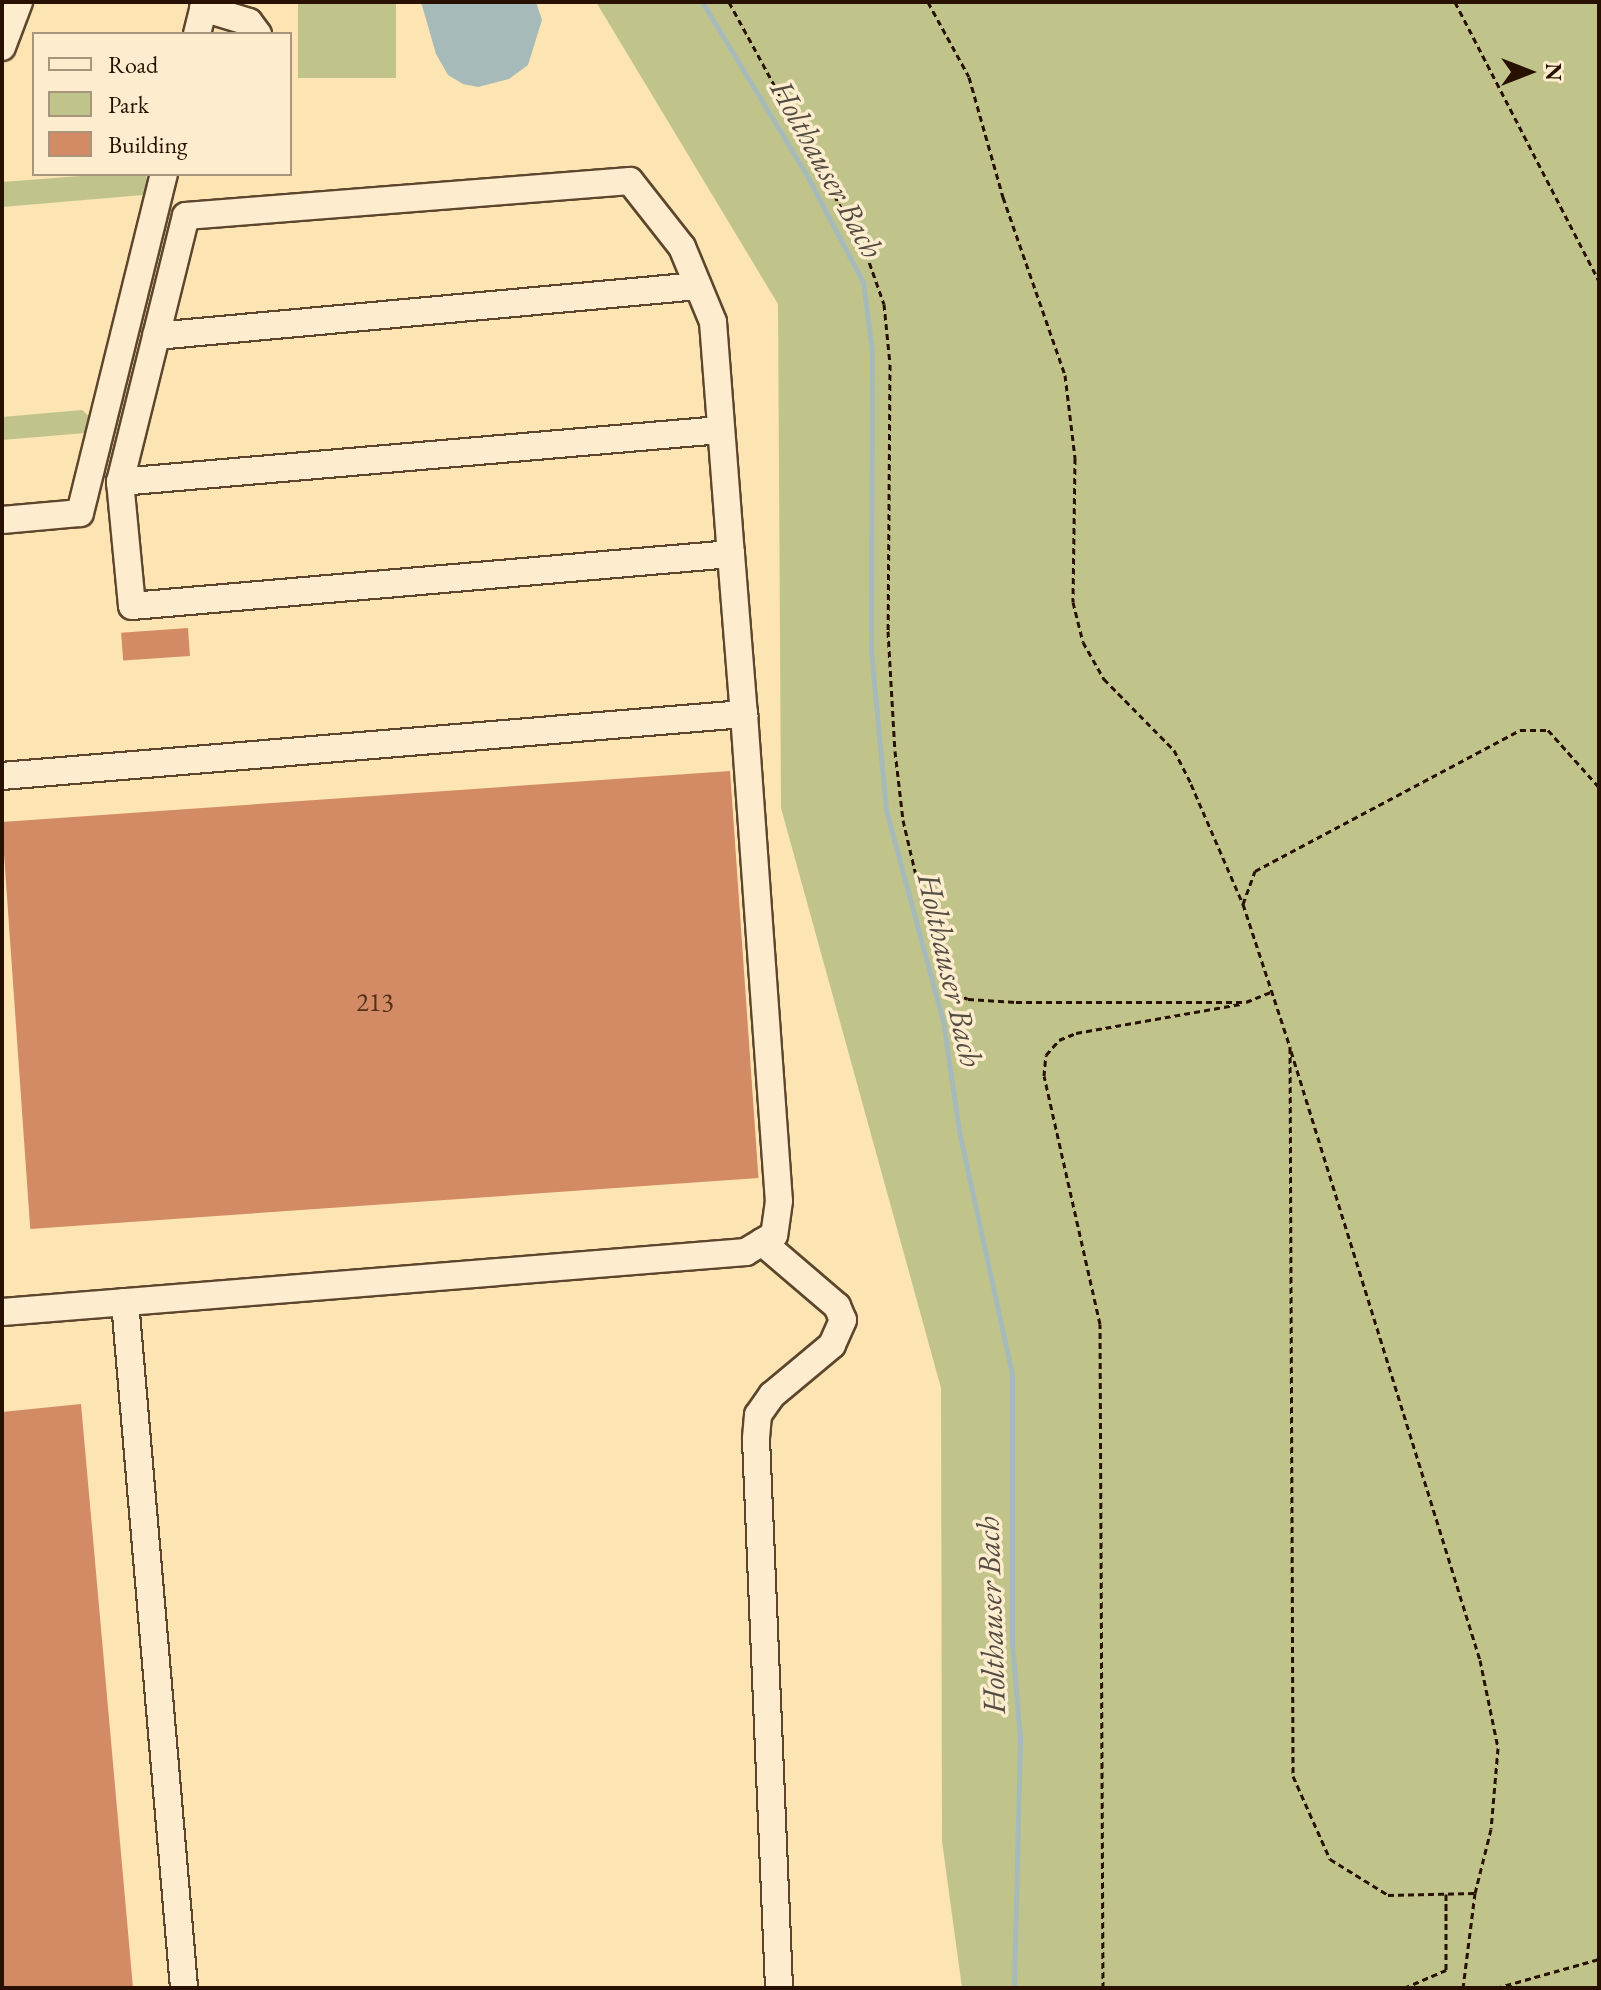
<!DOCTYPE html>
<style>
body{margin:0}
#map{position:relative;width:1601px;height:1990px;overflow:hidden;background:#fce4b3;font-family:"EB Garamond",serif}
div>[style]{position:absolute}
.green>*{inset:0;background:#c0c48b;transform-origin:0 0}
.water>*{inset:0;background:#a6bbb9}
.stream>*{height:5px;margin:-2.5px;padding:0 2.5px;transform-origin:2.5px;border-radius:2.5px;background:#a6bbb9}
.building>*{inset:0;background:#d28b65;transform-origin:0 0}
.path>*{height:3px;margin-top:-1.5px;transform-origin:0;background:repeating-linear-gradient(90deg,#281100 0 6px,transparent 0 10px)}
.roads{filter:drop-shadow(2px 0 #5d462d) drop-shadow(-2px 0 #5d462d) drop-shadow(0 2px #5d462d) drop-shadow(0 -2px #5d462d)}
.minor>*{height:26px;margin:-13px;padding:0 13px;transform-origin:13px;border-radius:13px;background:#fdedce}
span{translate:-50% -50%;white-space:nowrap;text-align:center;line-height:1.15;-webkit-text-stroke:7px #fdedce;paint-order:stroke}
.number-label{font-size:26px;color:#523019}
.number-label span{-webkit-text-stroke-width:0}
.water-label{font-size:32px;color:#544c41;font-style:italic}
.frame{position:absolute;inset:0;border:4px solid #281100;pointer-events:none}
.legend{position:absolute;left:32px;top:32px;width:260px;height:144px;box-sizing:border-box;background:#fdedce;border:2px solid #a8957c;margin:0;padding:10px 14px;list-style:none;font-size:24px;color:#281100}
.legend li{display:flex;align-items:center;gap:16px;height:40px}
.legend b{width:40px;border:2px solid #a8957c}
.north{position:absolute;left:1489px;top:32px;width:80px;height:80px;-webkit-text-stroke:6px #fdedce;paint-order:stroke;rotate:90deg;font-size:22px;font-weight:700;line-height:32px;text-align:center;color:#281100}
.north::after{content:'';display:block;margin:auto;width:28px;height:36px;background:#281100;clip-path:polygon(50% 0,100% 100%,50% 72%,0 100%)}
</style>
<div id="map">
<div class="green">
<i style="left:298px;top:2px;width:98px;height:76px"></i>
<i style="clip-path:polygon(596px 2px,1599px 2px,1599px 1988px,962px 1988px,942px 1841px,941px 1388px,781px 808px,778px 304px)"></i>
<i style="clip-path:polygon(107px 174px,146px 174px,148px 188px,143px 195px,2px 207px,2px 182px)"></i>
<i style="clip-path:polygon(82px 410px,92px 419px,85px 433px,2px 440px,2px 417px)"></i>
</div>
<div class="water">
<i style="clip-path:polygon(421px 2px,536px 2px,542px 20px,528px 65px,509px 79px,478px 87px,463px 84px,448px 75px,436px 54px)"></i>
</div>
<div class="stream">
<i style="left:702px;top:2px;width:199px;rotate:58.8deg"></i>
<i style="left:805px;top:172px;width:124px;rotate:62.2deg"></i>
<i style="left:863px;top:282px;width:70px;rotate:82.6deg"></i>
<i style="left:872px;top:351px;width:300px;rotate:90.2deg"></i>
<i style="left:871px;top:651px;width:160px;rotate:84.6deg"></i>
<i style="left:886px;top:810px;width:219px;rotate:74.9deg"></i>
<i style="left:943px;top:1021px;width:111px;rotate:81.7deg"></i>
<i style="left:959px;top:1131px;width:249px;rotate:77.7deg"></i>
<i style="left:1012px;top:1374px;width:269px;rotate:90deg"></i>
<i style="left:1012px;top:1643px;width:96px;rotate:85.2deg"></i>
<i style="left:1020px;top:1739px;width:249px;rotate:91.4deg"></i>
</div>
<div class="building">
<i style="left:188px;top:628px;width:28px;height:67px;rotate:86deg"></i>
<i style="left:730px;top:771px;width:408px;height:730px;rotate:86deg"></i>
<i style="clip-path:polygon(81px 1404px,133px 1988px,2px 1988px,2px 1412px)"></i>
</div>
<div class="path">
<i style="left:729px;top:2px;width:286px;rotate:61.4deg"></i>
<i style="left:866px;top:253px;width:54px;rotate:70.6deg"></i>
<i style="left:884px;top:304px;width:60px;rotate:84.3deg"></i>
<i style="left:890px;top:364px;width:267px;rotate:90.4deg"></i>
<i style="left:888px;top:631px;width:120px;rotate:86.7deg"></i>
<i style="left:895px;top:751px;width:69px;rotate:83.4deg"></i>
<i style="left:903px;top:820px;width:79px;rotate:76.8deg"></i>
<i style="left:921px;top:897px;width:76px;rotate:74deg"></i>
<i style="left:942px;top:970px;width:26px;rotate:61deg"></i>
<i style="left:955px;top:993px;width:14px;rotate:25deg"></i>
<i style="left:968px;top:999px;width:48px;rotate:3.6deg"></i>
<i style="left:1016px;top:1002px;width:230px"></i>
<i style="left:1246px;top:1002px;width:27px;rotate:-22deg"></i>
<i style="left:928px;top:2px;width:85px;rotate:61.3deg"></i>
<i style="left:969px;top:77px;width:125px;rotate:74.2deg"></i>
<i style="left:1003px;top:197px;width:188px;rotate:70.8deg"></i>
<i style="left:1065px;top:375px;width:84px;rotate:83.1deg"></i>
<i style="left:1075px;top:458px;width:144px;rotate:90.8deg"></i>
<i style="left:1073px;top:602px;width:41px;rotate:76deg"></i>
<i style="left:1083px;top:642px;width:43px;rotate:60.4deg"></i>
<i style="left:1104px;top:679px;width:100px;rotate:45.4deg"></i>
<i style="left:1174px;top:750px;width:38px;rotate:63deg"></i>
<i style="left:1191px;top:784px;width:131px;rotate:66.6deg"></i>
<i style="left:1243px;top:904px;width:151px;rotate:71.8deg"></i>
<i style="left:1290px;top:1047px;width:729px;rotate:89.76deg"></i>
<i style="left:1293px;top:1776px;width:91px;rotate:66deg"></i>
<i style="left:1330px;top:1859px;width:68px;rotate:31.8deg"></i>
<i style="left:1388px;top:1895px;width:87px;rotate:-1.3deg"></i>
<i style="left:1475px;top:1893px;width:96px;rotate:97.2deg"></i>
<i style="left:1455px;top:2px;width:314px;rotate:62.7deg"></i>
<i style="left:1243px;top:904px;width:35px;rotate:-70deg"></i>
<i style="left:1255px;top:871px;width:300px;rotate:-28deg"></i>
<i style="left:1520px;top:730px;width:28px"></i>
<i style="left:1548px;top:730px;width:76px;rotate:48.2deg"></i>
<i style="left:1291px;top:1051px;width:638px;rotate:72.76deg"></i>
<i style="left:1480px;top:1660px;width:90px;rotate:78.4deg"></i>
<i style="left:1498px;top:1748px;width:81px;rotate:94.9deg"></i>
<i style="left:1491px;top:1829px;width:66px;rotate:104deg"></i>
<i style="left:1103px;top:1988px;width:664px;rotate:-90.26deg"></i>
<i style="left:1100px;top:1324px;width:254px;rotate:-102.7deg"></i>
<i style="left:1044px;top:1076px;width:21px;rotate:-85deg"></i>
<i style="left:1046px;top:1055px;width:20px;rotate:-49deg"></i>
<i style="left:1059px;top:1040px;width:18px;rotate:-22deg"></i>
<i style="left:1076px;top:1033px;width:167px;rotate:-10deg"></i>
<i style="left:1404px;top:1988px;width:46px;rotate:-23.2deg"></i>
<i style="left:1446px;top:1970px;width:76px;rotate:-90deg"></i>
<i style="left:1496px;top:1988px;width:107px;rotate:-15.7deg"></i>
</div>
<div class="roads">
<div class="minor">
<i style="left:203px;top:8px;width:48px;rotate:16.9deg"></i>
<i style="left:249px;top:22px;width:15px;rotate:53deg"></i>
<i style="left:197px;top:34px;width:33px;rotate:-76deg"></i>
<i style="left:2px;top:47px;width:48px;rotate:-69.3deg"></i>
<i style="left:156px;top:336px;width:544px;rotate:-5.27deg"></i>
<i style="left:120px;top:482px;width:603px;rotate:-4.95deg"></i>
<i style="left:2px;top:520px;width:78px;rotate:-5.1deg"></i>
<i style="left:80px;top:513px;width:349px;rotate:-76.1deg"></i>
<i style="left:731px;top:554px;width:601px;rotate:175.04deg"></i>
<i style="left:132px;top:606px;width:125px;rotate:-95.5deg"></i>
<i style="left:120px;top:482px;width:274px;rotate:-76.1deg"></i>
<i style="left:186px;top:216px;width:445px;rotate:-4.5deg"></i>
<i style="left:630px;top:181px;width:84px;rotate:51.8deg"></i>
<i style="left:682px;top:247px;width:81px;rotate:67.5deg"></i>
<i style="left:713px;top:322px;width:233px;rotate:85.6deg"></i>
<i style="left:731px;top:554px;width:161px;rotate:85.4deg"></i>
<i style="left:2px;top:776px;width:745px;rotate:-4.78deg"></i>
<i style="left:744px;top:714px;width:488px;rotate:85.9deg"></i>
<i style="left:779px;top:1201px;width:34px;rotate:98deg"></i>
<i style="left:774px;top:1235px;width:33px;rotate:149deg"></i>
<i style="left:746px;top:1252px;width:746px;rotate:175.39deg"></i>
<i style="left:762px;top:1242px;width:99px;rotate:40.5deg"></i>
<i style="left:837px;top:1306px;width:15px;rotate:67deg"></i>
<i style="left:843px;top:1320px;width:27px;rotate:114deg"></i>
<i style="left:832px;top:1345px;width:78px;rotate:140.2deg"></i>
<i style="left:772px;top:1395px;width:24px;rotate:125deg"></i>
<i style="left:758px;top:1415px;width:24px;rotate:95deg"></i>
<i style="left:756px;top:1439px;width:549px;rotate:87.6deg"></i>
<i style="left:125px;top:1302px;width:689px;rotate:85.08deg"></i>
</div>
</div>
<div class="number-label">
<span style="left:375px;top:1003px">213</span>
</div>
<div class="water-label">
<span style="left:827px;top:169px;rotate:61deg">Holthauser Bach</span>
<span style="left:950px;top:970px;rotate:77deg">Holthauser Bach</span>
<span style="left:991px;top:1615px;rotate:-92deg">Holthauser Bach</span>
</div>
<div class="frame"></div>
<ul class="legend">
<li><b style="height:10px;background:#fdedce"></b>Road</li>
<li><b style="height:22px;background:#c0c48b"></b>Park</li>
<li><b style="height:22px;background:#d28b65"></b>Building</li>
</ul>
<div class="north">N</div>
</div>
